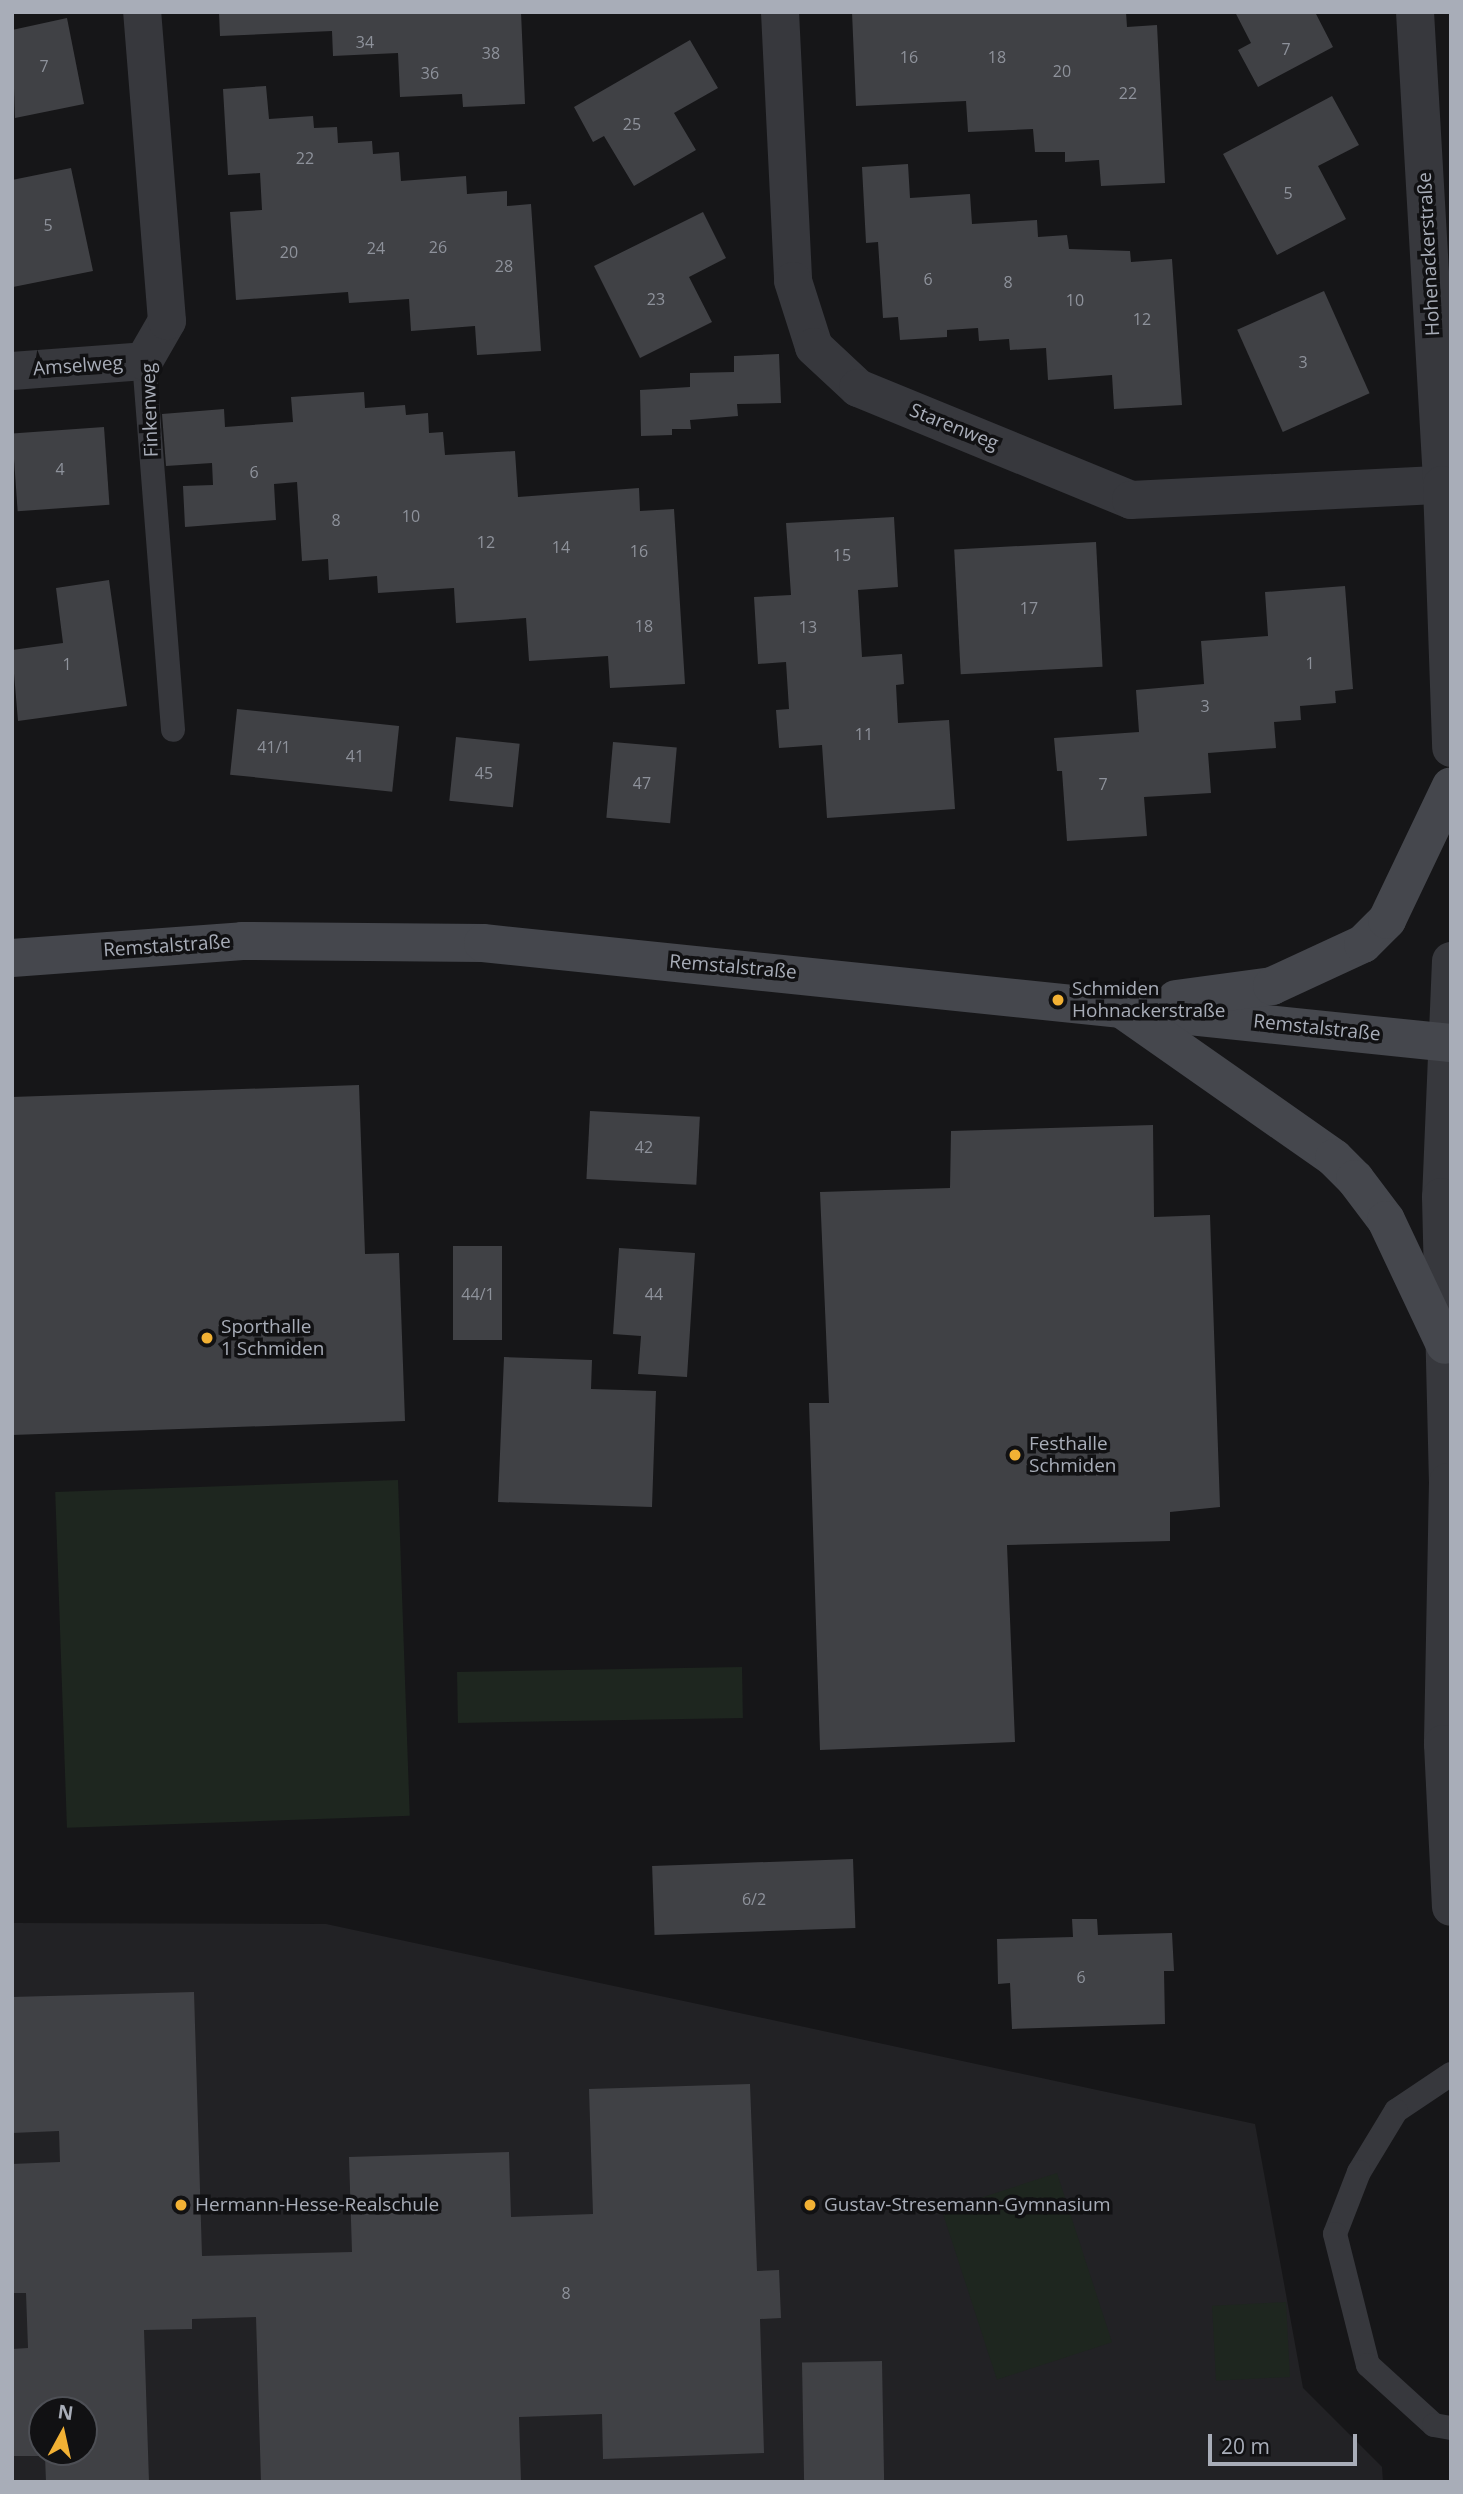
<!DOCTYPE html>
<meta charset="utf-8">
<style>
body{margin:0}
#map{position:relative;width:1463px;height:2494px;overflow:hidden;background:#161618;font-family:"Open Sans",sans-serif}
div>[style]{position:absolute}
.built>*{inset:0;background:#222225}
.green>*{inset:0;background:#1e261f;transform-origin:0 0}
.building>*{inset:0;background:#404145;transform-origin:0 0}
.lane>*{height:24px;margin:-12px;padding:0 12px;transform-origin:12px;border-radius:12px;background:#37383d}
.street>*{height:38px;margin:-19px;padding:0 19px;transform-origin:19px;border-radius:19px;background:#37383d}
.secondary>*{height:38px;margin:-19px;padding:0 19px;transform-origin:19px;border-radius:19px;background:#45474d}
.dots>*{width:19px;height:19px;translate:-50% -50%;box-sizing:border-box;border:4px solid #111113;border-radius:50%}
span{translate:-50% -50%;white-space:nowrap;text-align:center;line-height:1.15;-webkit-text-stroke:7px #111113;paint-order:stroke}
.number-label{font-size:16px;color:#8e929b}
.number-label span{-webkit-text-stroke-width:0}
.street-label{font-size:19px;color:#a8adb8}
.poi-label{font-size:19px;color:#a8adb8}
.left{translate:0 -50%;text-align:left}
.frame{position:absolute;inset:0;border:14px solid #a8adb8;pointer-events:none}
.north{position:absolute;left:28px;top:2396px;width:70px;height:70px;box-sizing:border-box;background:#111113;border:2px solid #4d4f55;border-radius:50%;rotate:8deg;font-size:19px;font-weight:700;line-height:28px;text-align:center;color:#a8adb8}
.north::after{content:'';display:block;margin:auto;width:24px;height:32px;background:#f2b134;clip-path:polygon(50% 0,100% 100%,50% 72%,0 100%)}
.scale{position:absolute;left:1208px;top:2434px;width:149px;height:32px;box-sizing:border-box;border:4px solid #a8adb8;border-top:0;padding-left:9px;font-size:21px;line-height:24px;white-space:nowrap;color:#a8adb8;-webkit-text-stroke:5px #111113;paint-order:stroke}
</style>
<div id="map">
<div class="built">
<i style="clip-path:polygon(evenodd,12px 1923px,326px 1924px,1255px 2124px,1303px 2388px,1382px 2467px,1383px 2482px,12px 2482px,12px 1923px,42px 2410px,84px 2410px,84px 2452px,42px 2452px,42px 2410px)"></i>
</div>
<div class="green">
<i style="left:398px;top:1480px;width:336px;height:343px;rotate:88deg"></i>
<i style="left:742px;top:1667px;width:51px;height:285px;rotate:89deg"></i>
<i style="left:1057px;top:2173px;width:178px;height:121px;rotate:72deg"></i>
<i style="left:1286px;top:2302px;width:75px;height:74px;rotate:87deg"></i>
</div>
<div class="building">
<i style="clip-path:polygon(219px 12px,521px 12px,525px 104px,463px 107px,462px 94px,400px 97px,398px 53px,333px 56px,332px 31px,220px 36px)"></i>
<i style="clip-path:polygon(852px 12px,1126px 12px,1127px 27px,1157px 25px,1165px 183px,1101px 186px,1099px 160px,1065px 162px,1065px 152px,1035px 152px,1033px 129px,968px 132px,966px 101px,856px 106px)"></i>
<i style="clip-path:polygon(1235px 12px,1315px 12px,1333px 47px,1258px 87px,1238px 50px,1251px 43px)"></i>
<i style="clip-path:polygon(67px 18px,84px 104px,15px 118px,12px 30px)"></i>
<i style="clip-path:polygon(690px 40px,718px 88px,674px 113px,696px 150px,634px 186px,604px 136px,593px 142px,574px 107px)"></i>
<i style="clip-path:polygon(266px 86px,269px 119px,313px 116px,314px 128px,337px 127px,338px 143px,372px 141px,373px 154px,399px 152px,401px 181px,466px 176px,467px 194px,507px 191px,507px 206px,531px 204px,541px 351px,477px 355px,475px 326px,411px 331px,409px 299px,349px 303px,348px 292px,236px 300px,230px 212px,262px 210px,260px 173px,228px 175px,223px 89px)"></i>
<i style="clip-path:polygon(1332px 96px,1359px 145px,1318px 166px,1346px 219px,1277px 255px,1223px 154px)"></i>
<i style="clip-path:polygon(908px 164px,910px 198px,970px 194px,972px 224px,1037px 220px,1038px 237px,1067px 235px,1069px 249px,1130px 251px,1131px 262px,1172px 259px,1182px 405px,1114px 409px,1112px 375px,1048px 380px,1046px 348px,1010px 350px,1009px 339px,979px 341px,978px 328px,947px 330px,947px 337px,900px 340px,898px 317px,883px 318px,878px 242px,866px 243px,862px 167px)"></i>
<i style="clip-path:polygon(71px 168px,93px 271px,13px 287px,12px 180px)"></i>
<i style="clip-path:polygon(703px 212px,726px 258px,689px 277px,712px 322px,640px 358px,594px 266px)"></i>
<i style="left:1324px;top:291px;width:112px;height:95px;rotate:66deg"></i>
<i style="clip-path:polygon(779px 354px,781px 403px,737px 404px,738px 416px,690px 420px,691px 429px,672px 429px,672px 435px,641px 436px,640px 390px,690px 387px,690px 373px,734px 372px,734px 356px)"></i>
<i style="clip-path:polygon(364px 392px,365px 408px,405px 405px,406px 415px,428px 413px,429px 433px,443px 432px,445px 455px,515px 451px,518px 497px,639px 488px,640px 511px,674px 509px,685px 684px,610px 688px,608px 656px,529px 661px,526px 618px,456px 623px,454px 588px,378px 593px,377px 576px,329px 580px,328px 559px,302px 561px,297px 482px,274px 484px,276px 520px,185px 527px,183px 486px,213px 485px,212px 463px,166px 466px,162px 414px,224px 409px,225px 427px,293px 422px,291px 397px)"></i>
<i style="left:104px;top:427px;width:78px;height:92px;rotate:86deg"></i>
<i style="clip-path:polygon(894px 517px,898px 587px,858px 590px,862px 657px,902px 654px,904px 684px,896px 685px,898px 723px,949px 720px,955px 809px,827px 818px,822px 745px,779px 748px,776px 710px,789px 709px,786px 662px,758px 664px,754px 597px,791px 595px,786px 523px)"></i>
<i style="left:1096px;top:542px;width:125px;height:142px;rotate:87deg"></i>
<i style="clip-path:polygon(109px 580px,127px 706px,18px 721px,12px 650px,63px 643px,56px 588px)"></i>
<i style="clip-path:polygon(1345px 586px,1353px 689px,1335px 691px,1336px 703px,1300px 706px,1301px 720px,1274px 722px,1276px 748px,1208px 753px,1211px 793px,1144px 797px,1147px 836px,1067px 841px,1062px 771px,1057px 771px,1054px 738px,1139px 732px,1136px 690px,1204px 684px,1201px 641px,1268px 636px,1265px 592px)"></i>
<i style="left:237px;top:709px;width:163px;height:66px;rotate:6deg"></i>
<i style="left:456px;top:737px;width:64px;height:64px;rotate:6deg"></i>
<i style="left:613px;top:742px;width:64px;height:76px;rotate:5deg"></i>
<i style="clip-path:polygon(359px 1085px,365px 1254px,399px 1253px,405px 1421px,12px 1435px,12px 1097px)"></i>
<i style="left:590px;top:1111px;width:110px;height:68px;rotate:3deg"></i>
<i style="clip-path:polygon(1153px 1125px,1154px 1217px,1210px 1215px,1220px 1507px,1170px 1512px,1170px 1541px,1007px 1545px,1015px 1742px,820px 1750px,809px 1403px,829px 1403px,820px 1192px,950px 1188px,951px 1131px)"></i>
<i style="left:502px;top:1246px;width:94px;height:49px;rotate:90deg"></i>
<i style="clip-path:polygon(619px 1248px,695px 1253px,687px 1377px,638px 1374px,641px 1336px,613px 1334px)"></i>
<i style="clip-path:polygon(504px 1357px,592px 1360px,591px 1389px,656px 1391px,652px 1507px,498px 1502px)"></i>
<i style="left:853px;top:1859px;width:69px;height:201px;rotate:88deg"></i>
<i style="clip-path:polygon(1072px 1919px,1097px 1919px,1098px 1935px,1172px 1933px,1174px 1971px,1164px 1971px,1165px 2024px,1012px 2029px,1010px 1983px,998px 1984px,997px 1939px,1073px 1937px)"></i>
<i style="clip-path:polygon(evenodd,194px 1992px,202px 2256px,352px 2252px,349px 2157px,509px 2152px,511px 2217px,593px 2214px,589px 2089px,750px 2084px,757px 2271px,779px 2270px,781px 2318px,760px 2319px,764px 2453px,603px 2459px,602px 2414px,519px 2417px,521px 2482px,261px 2482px,256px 2317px,192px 2319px,192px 2329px,144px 2330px,149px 2482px,46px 2482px,45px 2456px,12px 2456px,12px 2349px,28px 2348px,26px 2293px,12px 2293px,12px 2164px,60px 2162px,59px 2131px,12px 2133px,12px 1997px,194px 1992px,42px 2410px,84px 2410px,84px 2452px,42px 2452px,42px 2410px)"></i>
<i style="left:882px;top:2361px;width:121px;height:80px;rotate:89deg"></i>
</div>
<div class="lane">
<i style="left:144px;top:361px;width:370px;rotate:85.5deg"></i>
<i style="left:1451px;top:2074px;width:66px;rotate:146.1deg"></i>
<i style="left:1396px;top:2111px;width:71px;rotate:121.2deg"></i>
<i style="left:1359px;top:2172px;width:66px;rotate:111.2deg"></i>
<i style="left:1335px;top:2234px;width:135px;rotate:75.9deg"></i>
<i style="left:1368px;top:2365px;width:89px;rotate:42.3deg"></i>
<i style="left:1434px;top:2425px;width:17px;rotate:10deg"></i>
</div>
<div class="street">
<i style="left:780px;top:12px;width:269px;rotate:87.2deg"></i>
<i style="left:793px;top:281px;width:69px;rotate:72.3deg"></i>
<i style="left:814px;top:347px;width:60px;rotate:43deg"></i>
<i style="left:858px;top:388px;width:295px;rotate:22.3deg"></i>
<i style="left:1131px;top:500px;width:311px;rotate:-2.8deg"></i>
<i style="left:1415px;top:12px;width:474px;rotate:86.7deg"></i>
<i style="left:1442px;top:485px;width:263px;rotate:88deg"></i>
<i style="left:12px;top:371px;width:132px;rotate:-4.3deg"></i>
<i style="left:144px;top:361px;width:46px;rotate:-60.1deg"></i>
<i style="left:167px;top:321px;width:310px;rotate:-94.6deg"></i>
<i style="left:1451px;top:961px;width:236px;rotate:92.4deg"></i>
<i style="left:1441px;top:1197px;width:285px;rotate:88.6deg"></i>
<i style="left:1448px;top:1482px;width:262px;rotate:91.1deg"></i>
<i style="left:1443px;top:1744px;width:163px;rotate:87.2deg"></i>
</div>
<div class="secondary">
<i style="left:12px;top:958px;width:231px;rotate:-4.2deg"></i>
<i style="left:242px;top:941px;width:241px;rotate:0.5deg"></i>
<i style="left:483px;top:943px;width:973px;rotate:5.9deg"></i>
<i style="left:1176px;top:999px;width:97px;rotate:-7.7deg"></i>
<i style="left:1272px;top:986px;width:100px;rotate:-24.8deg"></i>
<i style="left:1363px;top:944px;width:34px;rotate:-45deg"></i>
<i style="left:1387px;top:920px;width:148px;rotate:-64.5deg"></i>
<i style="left:1120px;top:1008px;width:261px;rotate:35deg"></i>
<i style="left:1334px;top:1158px;width:30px;rotate:45deg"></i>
<i style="left:1355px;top:1179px;width:51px;rotate:52.9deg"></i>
<i style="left:1386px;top:1220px;width:138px;rotate:64.7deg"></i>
</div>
<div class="dots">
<i style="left:1058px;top:1000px;background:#f2b134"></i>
<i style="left:207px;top:1338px;background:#f2b134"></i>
<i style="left:1015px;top:1455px;background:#f2b134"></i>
<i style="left:181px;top:2205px;background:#f2b134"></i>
<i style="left:810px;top:2205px;background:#f2b134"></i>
</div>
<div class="number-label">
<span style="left:365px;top:42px">34</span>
<span style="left:1286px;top:49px">7</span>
<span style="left:491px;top:53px">38</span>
<span style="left:909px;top:57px">16</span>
<span style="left:997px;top:57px">18</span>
<span style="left:44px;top:66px">7</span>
<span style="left:1062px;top:71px">20</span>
<span style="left:430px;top:73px">36</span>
<span style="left:1128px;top:93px">22</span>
<span style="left:632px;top:124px">25</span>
<span style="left:305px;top:158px">22</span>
<span style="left:1288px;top:193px">5</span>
<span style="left:48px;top:225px">5</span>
<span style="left:438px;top:247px">26</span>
<span style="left:376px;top:248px">24</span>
<span style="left:289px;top:252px">20</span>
<span style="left:504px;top:266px">28</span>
<span style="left:928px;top:279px">6</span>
<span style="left:1008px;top:282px">8</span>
<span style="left:656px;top:299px">23</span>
<span style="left:1075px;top:300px">10</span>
<span style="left:1142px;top:319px">12</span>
<span style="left:1303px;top:362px">3</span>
<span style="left:60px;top:469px">4</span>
<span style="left:254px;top:472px">6</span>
<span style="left:411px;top:516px">10</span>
<span style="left:336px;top:520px">8</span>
<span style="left:486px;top:542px">12</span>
<span style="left:561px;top:547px">14</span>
<span style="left:639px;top:551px">16</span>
<span style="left:842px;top:555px">15</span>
<span style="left:1029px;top:608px">17</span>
<span style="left:644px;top:626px">18</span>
<span style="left:808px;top:627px">13</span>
<span style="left:1310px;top:663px">1</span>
<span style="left:67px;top:664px">1</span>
<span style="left:1205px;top:706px">3</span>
<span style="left:864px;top:734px">11</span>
<span style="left:274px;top:747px">41/1</span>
<span style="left:355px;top:756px">41</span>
<span style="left:484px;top:773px">45</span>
<span style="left:642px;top:783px">47</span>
<span style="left:1103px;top:784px">7</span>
<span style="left:644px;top:1147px">42</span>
<span style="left:478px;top:1294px">44/1</span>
<span style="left:654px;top:1294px">44</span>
<span style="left:754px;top:1899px">6/2</span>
<span style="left:1081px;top:1977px">6</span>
<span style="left:566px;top:2293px">8</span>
</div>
<div class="street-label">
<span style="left:1429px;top:254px;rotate:-93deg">Hohenackerstraße</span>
<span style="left:78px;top:366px;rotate:-4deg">Amselweg</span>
<span style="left:150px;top:410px;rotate:-92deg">Finkenweg</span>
<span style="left:954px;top:427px;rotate:22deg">Starenweg</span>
<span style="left:167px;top:946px;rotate:-4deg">Remstalstraße</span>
<span style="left:733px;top:967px;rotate:5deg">Remstalstraße</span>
<span style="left:1317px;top:1028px;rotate:6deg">Remstalstraße</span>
</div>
<div class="poi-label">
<span class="left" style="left:1072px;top:1000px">Schmiden<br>Hohnackerstraße</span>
<span class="left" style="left:221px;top:1338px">Sporthalle<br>1 Schmiden</span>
<span class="left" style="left:1029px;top:1455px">Festhalle<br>Schmiden</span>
<span class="left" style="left:195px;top:2205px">Hermann-Hesse-Realschule</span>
<span class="left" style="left:824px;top:2205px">Gustav-Stresemann-Gymnasium</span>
</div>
<div class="frame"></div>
<div class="north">N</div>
<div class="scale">20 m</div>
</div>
